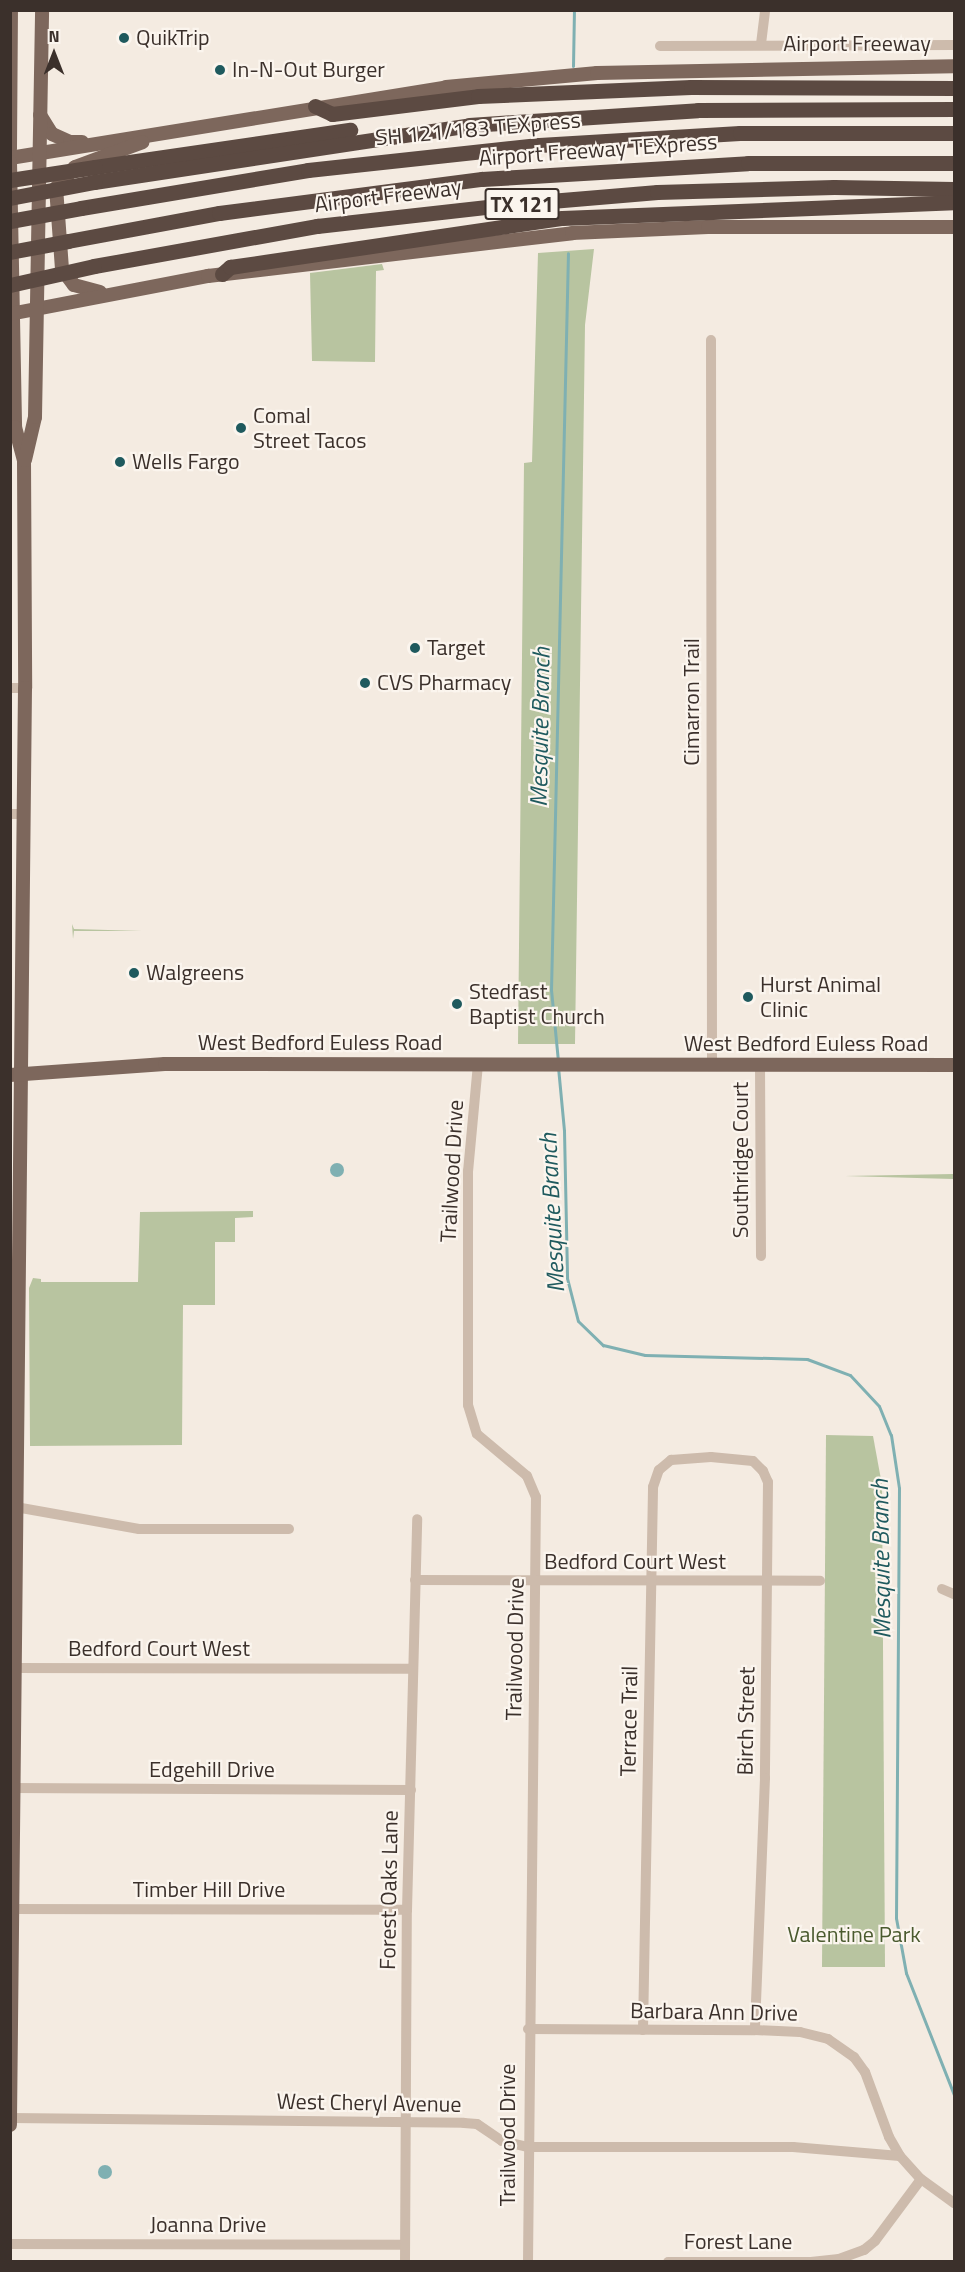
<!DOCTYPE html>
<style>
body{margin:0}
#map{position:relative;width:965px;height:2272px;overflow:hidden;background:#f4ebe1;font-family:"Titillium Web",sans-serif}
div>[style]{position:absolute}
.green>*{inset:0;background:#b8c4a0}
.water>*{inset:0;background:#7fb0b2}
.round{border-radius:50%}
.stream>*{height:3px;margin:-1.5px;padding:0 1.5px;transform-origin:1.5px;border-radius:1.5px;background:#7fb0b2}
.minor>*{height:10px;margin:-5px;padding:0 5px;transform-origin:5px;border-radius:5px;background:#cdbbac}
.major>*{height:14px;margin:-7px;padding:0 7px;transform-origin:7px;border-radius:7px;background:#7d675c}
.highway>*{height:15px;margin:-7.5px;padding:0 7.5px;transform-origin:7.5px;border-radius:7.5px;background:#5c4a42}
.highway-bridge>*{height:15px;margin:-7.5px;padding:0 7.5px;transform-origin:7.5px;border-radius:7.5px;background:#5c4a42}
.dots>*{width:16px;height:16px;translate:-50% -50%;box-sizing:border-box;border:3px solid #fbf5ee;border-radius:50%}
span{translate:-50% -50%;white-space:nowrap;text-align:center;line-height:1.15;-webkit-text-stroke:4.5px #fbf5ee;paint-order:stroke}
.shield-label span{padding:2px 4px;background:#fbf5ee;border:2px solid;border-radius:4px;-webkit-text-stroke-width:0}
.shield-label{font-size:21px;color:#3b302b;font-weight:700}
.poi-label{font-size:22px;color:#3b302b}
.left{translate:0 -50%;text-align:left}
.street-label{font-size:22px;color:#3b302b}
.park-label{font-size:22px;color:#4a5a2e}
.water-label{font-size:24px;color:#1f5a5e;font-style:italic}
.frame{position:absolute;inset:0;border:12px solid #3b302b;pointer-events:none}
.north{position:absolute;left:24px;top:24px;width:60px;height:60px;-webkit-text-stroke:4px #fbf5ee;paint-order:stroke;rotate:0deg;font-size:16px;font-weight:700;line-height:24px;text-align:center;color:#3b302b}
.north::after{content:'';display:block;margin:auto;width:21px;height:27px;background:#3b302b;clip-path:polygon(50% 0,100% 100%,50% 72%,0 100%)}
</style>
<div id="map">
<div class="green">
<i style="clip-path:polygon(594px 249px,585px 325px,575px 1044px,518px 1044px,524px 463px,532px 462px,538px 253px)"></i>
<i style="clip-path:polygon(382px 264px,384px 270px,376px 271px,375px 362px,312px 361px,310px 273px)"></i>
<i style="clip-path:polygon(72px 924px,74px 929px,142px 931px,74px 931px,73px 939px)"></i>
<i style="clip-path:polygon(954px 1166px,954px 1185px,953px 1179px,845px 1176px,953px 1174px)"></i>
<i style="clip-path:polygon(253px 1211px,253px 1217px,235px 1218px,235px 1242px,215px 1242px,215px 1305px,183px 1305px,182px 1445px,30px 1446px,29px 1288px,33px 1278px,41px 1279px,41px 1282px,138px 1282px,140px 1212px)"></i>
<i style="clip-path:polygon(826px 1435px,873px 1436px,882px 1485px,885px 1967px,822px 1967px)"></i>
</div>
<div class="water">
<i class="round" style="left:330px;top:1163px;width:14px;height:14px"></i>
<i class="round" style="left:98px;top:2165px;width:14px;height:14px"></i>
</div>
<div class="stream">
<i style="left:573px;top:66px;width:56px;rotate:-89deg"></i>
<i style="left:558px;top:1061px;width:71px;rotate:-95.6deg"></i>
<i style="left:551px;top:990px;width:737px;rotate:-88.68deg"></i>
<i style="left:558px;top:1067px;width:64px;rotate:84.6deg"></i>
<i style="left:564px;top:1131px;width:147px;rotate:88.8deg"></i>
<i style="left:567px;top:1278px;width:44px;rotate:75.7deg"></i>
<i style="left:578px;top:1321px;width:35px;rotate:44deg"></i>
<i style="left:603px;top:1345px;width:43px;rotate:13.4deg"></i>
<i style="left:645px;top:1355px;width:162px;rotate:1.4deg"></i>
<i style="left:807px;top:1359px;width:46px;rotate:20.4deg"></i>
<i style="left:850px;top:1375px;width:42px;rotate:46.9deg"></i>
<i style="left:879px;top:1406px;width:31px;rotate:68deg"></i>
<i style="left:891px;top:1435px;width:54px;rotate:81.4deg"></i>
<i style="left:899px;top:1488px;width:430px;rotate:90.4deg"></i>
<i style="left:896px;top:1918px;width:56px;rotate:79.7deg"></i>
<i style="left:906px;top:1973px;width:131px;rotate:68.5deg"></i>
</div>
<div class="minor">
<i style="left:761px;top:44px;width:34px;rotate:-83deg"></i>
<i style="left:660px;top:46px;width:294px;rotate:-0.2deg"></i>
<i style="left:711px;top:340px;width:725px;rotate:89.92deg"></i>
<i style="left:10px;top:688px;width:15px"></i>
<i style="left:10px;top:814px;width:13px"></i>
<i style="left:478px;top:1064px;width:107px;rotate:95.3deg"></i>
<i style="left:468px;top:1171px;width:234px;rotate:90deg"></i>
<i style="left:468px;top:1405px;width:30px;rotate:73deg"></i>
<i style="left:477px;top:1434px;width:65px;rotate:40deg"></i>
<i style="left:527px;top:1476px;width:23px;rotate:67deg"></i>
<i style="left:536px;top:1497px;width:765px;rotate:90.6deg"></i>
<i style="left:760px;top:1065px;width:191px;rotate:89.7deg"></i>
<i style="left:10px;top:1506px;width:131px;rotate:10.1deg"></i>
<i style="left:139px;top:1529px;width:150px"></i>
<i style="left:415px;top:1580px;width:405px;rotate:0.1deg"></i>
<i style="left:942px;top:1589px;width:13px;rotate:23deg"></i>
<i style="left:14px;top:1668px;width:398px;rotate:0.1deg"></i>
<i style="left:12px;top:1788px;width:399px;rotate:0.3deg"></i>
<i style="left:11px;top:1909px;width:396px;rotate:0.1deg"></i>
<i style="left:528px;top:2029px;width:227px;rotate:0.3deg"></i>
<i style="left:755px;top:2030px;width:45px;rotate:2.5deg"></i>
<i style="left:800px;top:2032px;width:29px;rotate:14deg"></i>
<i style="left:828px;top:2039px;width:32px;rotate:35deg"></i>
<i style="left:854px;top:2057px;width:19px;rotate:54deg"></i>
<i style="left:865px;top:2072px;width:69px;rotate:69.7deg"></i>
<i style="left:889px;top:2137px;width:22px;rotate:60deg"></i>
<i style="left:900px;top:2156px;width:31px;rotate:48deg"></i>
<i style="left:921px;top:2179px;width:41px;rotate:36deg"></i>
<i style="left:643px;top:2030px;width:543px;rotate:-88.94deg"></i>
<i style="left:653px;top:1487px;width:18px;rotate:-71deg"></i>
<i style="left:659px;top:1470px;width:16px;rotate:-40deg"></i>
<i style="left:671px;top:1460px;width:40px;rotate:-4.3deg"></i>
<i style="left:711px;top:1457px;width:42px;rotate:5.4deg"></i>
<i style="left:753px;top:1461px;width:14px;rotate:45deg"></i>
<i style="left:763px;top:1471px;width:12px;rotate:66deg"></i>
<i style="left:768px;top:1482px;width:296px;rotate:90.6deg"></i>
<i style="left:765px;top:1778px;width:252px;rotate:92.3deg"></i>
<i style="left:10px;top:2118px;width:454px;rotate:0.6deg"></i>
<i style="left:464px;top:2123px;width:13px;rotate:4deg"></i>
<i style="left:477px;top:2124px;width:30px;rotate:34deg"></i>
<i style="left:502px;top:2141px;width:27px;rotate:13deg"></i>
<i style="left:528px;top:2147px;width:265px"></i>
<i style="left:793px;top:2147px;width:107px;rotate:4.8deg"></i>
<i style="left:10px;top:2244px;width:395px;rotate:0.1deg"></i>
<i style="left:405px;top:2262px;width:352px;rotate:-89.7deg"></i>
<i style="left:407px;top:1910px;width:391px;rotate:-88.5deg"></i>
<i style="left:668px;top:2262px;width:141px"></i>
<i style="left:811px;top:2262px;width:28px;rotate:-6deg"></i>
<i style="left:839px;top:2259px;width:27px;rotate:-20deg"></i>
<i style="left:864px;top:2250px;width:14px;rotate:-39deg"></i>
<i style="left:875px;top:2241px;width:77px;rotate:-53.4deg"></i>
</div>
<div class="major">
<i style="left:40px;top:115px;width:22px;rotate:58deg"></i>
<i style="left:52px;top:134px;width:20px;rotate:24deg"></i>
<i style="left:70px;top:142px;width:12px"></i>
<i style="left:10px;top:149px;width:139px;rotate:-89.6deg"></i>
<i style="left:10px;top:158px;width:442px;rotate:-9.2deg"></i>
<i style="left:446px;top:87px;width:152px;rotate:-5.3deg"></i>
<i style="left:597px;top:73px;width:357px;rotate:-1.1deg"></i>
<i style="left:10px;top:162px;width:265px;rotate:88.9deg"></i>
<i style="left:15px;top:427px;width:35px;rotate:75deg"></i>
<i style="left:24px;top:461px;width:227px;rotate:89.7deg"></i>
<i style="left:25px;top:688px;width:1437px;rotate:90.6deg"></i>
<i style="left:100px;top:292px;width:27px;rotate:-165deg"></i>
<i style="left:74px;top:285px;width:20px;rotate:-127deg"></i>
<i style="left:62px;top:269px;width:81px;rotate:-94.2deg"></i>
<i style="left:56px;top:188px;width:28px;rotate:-48deg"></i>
<i style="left:75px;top:167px;width:72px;rotate:-20.2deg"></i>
<i style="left:10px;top:314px;width:202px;rotate:-10.9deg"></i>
<i style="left:208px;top:276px;width:367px;rotate:-6.7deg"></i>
<i style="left:572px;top:233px;width:136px;rotate:-2.5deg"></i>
<i style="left:708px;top:227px;width:246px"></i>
<i style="left:25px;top:460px;width:44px;rotate:-76.9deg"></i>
<i style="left:35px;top:417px;width:407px;rotate:-89deg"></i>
<i style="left:10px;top:1075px;width:155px;rotate:-4.1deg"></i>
<i style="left:165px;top:1064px;width:789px;rotate:0.07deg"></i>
</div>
<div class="highway">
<i style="left:315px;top:106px;width:19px;rotate:25deg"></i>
<i style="left:332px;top:114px;width:147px;rotate:-7deg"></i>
<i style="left:478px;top:96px;width:213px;rotate:-2.4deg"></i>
<i style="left:691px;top:87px;width:263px;rotate:0.2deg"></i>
<i style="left:95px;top:167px;width:258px;rotate:-8.3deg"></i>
<i style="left:94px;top:182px;width:379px;rotate:-8.6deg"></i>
<i style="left:469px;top:125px;width:229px;rotate:-3.7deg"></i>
<i style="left:698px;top:110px;width:256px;rotate:-0.2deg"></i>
<i style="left:81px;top:208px;width:230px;rotate:-9.5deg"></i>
<i style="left:308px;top:170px;width:232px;rotate:-6.2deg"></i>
<i style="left:539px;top:145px;width:201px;rotate:-3.4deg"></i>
<i style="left:740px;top:133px;width:214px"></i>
<i style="left:68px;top:241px;width:154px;rotate:-10.5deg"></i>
<i style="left:219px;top:213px;width:265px;rotate:-7.4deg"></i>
<i style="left:482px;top:179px;width:266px;rotate:-3.4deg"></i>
<i style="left:748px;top:163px;width:206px"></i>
<i style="left:94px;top:266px;width:227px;rotate:-10.2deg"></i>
<i style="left:317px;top:226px;width:187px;rotate:-6.4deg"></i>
<i style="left:503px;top:205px;width:155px;rotate:-4.8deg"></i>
<i style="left:657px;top:192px;width:177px;rotate:-1.6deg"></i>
<i style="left:834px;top:187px;width:120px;rotate:1deg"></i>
<i style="left:222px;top:274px;width:11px;rotate:-41deg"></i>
<i style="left:230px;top:267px;width:336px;rotate:-8.4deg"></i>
<i style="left:562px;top:218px;width:392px;rotate:-2.3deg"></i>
</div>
<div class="highway-bridge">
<i style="left:10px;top:180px;width:86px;rotate:-8.7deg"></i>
<i style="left:10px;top:198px;width:86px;rotate:-10.8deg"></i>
<i style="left:10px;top:221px;width:72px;rotate:-10.4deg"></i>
<i style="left:10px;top:252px;width:59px;rotate:-10.7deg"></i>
<i style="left:10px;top:285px;width:86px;rotate:-12.7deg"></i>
</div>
<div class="dots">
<i style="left:124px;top:38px;background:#1f5a5e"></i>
<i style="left:220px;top:70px;background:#1f5a5e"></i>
<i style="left:241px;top:428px;background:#1f5a5e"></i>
<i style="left:120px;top:462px;background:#1f5a5e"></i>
<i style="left:415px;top:648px;background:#1f5a5e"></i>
<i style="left:365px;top:683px;background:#1f5a5e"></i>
<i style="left:134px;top:973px;background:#1f5a5e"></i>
<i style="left:748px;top:997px;background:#1f5a5e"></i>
<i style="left:457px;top:1004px;background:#1f5a5e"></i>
</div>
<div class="shield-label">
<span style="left:522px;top:204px">TX 121</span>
</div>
<div class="poi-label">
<span class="left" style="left:136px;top:38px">QuikTrip</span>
<span class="left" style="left:232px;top:70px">In-N-Out Burger</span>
<span class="left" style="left:253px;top:428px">Comal<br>Street Tacos</span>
<span class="left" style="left:132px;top:462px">Wells Fargo</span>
<span class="left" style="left:427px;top:648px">Target</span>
<span class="left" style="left:377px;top:683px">CVS Pharmacy</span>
<span class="left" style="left:146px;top:973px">Walgreens</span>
<span class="left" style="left:760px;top:997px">Hurst Animal<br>Clinic</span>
<span class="left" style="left:469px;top:1004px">Stedfast<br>Baptist Church</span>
</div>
<div class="street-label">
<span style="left:857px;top:44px">Airport Freeway</span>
<span style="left:478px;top:129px;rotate:-5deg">SH 121/183 TEXpress</span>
<span style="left:598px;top:150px;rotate:-4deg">Airport Freeway TEXpress</span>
<span style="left:388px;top:196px;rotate:-7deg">Airport Freeway</span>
<span style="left:692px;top:702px;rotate:-90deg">Cimarron Trail</span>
<span style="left:320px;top:1043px">West Bedford Euless Road</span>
<span style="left:806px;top:1044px">West Bedford Euless Road</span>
<span style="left:741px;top:1160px;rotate:-90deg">Southridge Court</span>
<span style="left:452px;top:1171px;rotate:-87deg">Trailwood Drive</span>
<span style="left:635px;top:1562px">Bedford Court West</span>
<span style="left:159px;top:1649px">Bedford Court West</span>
<span style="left:515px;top:1649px;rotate:-89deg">Trailwood Drive</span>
<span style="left:629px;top:1721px;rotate:-89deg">Terrace Trail</span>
<span style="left:746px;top:1721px;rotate:-89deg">Birch Street</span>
<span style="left:212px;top:1770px">Edgehill Drive</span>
<span style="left:209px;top:1890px">Timber Hill Drive</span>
<span style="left:389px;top:1890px;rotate:-89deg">Forest Oaks Lane</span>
<span style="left:714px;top:2012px;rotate:1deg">Barbara Ann Drive</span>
<span style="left:369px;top:2103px;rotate:1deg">West Cheryl Avenue</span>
<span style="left:508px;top:2135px;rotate:-90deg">Trailwood Drive</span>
<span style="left:208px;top:2225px">Joanna Drive</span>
<span style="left:738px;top:2242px">Forest Lane</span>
</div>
<div class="park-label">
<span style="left:854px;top:1935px">Valentine Park</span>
</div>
<div class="water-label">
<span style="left:540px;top:727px;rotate:-89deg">Mesquite Branch</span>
<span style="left:552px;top:1213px;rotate:-93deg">Mesquite Branch</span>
<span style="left:881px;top:1559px;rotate:-91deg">Mesquite Branch</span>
</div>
<div class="frame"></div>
<div class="north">N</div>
</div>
